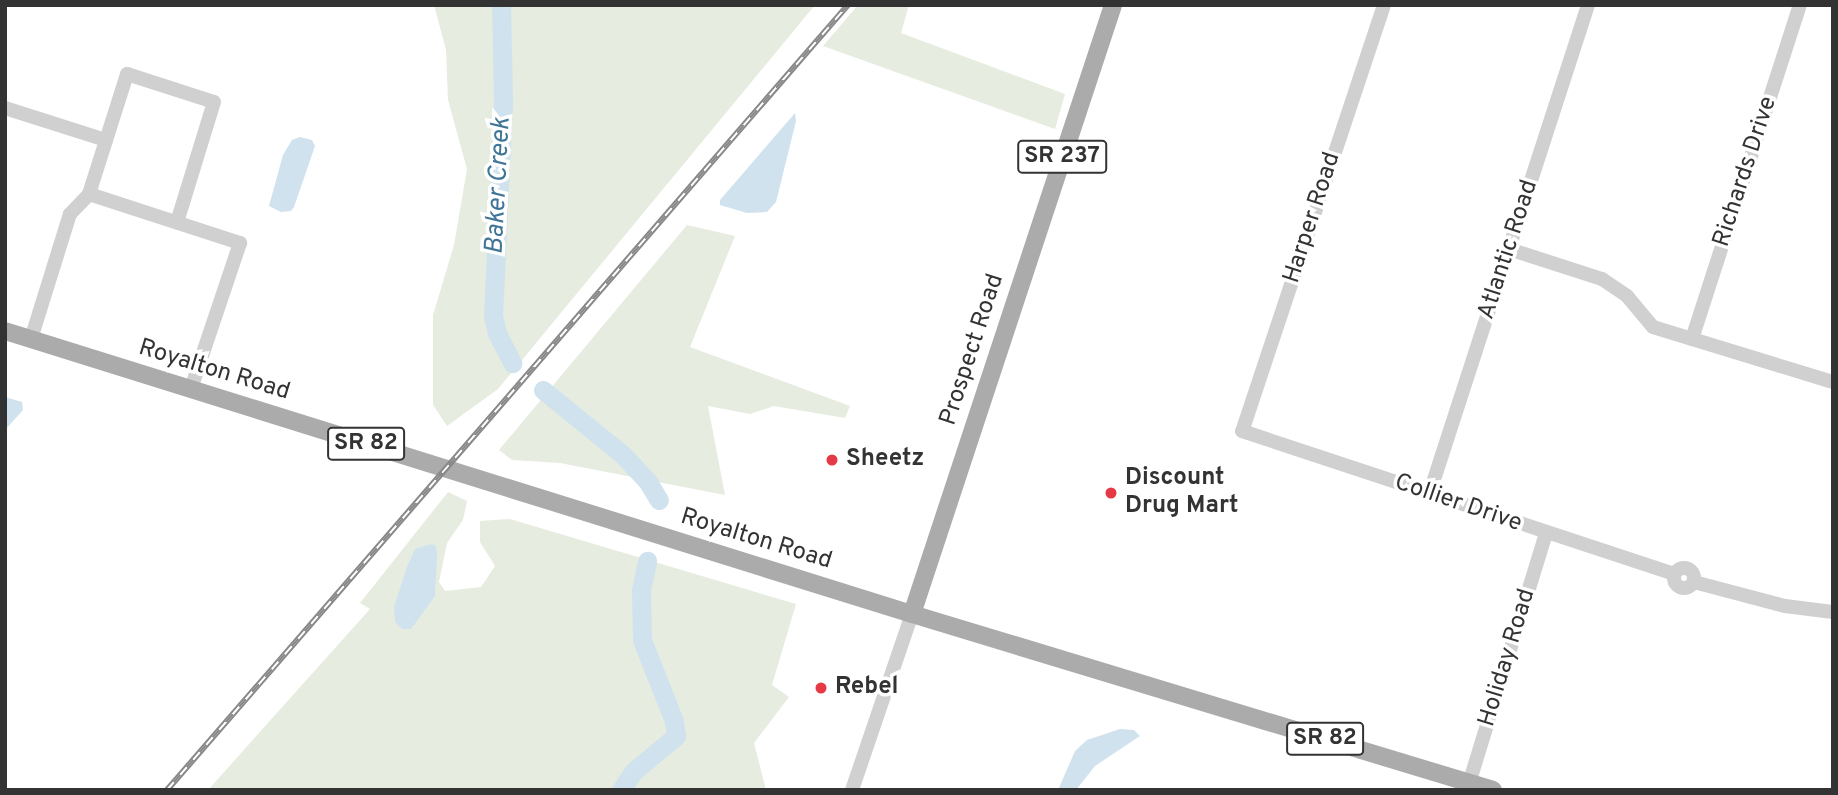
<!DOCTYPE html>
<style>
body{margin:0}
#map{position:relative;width:1838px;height:795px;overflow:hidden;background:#fff;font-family:Overpass,sans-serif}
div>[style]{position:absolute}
.green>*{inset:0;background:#e6ecdf}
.water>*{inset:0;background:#cfe2ee}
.river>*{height:19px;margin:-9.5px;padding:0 9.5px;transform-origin:9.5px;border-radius:9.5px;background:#cfe2ee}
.minor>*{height:14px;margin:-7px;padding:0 7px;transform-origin:7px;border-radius:7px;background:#d0d0d0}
.minor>.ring{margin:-7px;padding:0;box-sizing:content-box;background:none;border:14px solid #d0d0d0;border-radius:50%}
.major>*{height:18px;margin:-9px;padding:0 9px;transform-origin:9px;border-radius:9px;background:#ababab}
.rail>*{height:6px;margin-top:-3px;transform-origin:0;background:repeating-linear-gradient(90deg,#fff 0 10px,#888 0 20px);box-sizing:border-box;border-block:2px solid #888}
.dots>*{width:19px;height:19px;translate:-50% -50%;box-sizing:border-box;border:4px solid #fff;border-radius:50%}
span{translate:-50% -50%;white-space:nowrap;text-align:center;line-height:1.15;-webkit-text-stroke:7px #fff;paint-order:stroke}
.shield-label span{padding:2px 5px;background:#fff;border:2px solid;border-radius:5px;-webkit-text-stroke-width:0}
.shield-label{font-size:23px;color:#333;font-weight:700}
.street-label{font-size:24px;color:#333}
.poi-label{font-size:24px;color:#333;font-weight:700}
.left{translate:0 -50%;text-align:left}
.water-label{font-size:26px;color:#3f7597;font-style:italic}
.frame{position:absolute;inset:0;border:7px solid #333;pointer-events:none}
</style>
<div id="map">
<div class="green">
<i style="clip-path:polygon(434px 5px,815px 5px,498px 389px,447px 426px,433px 405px,433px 315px,454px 245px,467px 169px,448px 100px,446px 50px)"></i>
<i style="clip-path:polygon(858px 5px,909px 5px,901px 33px,1065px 94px,1055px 129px,823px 46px)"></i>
<i style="clip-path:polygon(687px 225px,735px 236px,690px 347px,850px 406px,845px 418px,774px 406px,750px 414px,708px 406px,725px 495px,560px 463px,512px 460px,499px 450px)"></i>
<i style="clip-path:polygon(448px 492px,467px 501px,463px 520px,447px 543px,439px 582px,445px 591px,481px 587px,495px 566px,480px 542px,480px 521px,510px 519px,796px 604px,772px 685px,789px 697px,754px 743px,766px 790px,208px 790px,370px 609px,360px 603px)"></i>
</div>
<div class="water">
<i style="clip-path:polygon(795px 113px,796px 121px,776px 202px,767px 212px,747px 213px,720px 205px,720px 200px)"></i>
<i style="clip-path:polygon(300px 137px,312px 140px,315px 146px,294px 207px,291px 211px,281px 212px,269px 206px,283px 155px,292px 140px)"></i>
<i style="clip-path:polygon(5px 397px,22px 402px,23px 410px,5px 430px)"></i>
<i style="clip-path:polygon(432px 544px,436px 546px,437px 555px,435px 596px,411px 629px,402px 629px,395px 622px,394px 607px,407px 567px,415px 549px)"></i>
<i style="clip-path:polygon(1120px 729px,1134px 730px,1140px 736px,1095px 766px,1076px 790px,1058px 790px,1075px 751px,1087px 740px)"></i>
</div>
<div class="river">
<i style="left:501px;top:5px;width:99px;rotate:88.8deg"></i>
<i style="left:503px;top:104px;width:212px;rotate:92.7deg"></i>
<i style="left:493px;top:316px;width:17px;rotate:77deg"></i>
<i style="left:497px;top:333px;width:34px;rotate:63deg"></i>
<i style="left:543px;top:390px;width:103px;rotate:39.1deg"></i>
<i style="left:623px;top:455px;width:37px;rotate:47deg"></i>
<i style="left:648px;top:482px;width:21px;rotate:59deg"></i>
<i style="left:621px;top:790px;width:22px;rotate:-56deg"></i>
<i style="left:633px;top:772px;width:56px;rotate:-39.9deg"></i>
<i style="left:676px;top:736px;width:15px;rotate:-98deg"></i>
<i style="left:674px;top:721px;width:87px;rotate:-111.6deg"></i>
<i style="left:642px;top:640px;width:50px;rotate:-91.1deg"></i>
<i style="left:641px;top:590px;width:30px;rotate:-78deg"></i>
</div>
<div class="minor">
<i style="left:1384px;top:5px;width:449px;rotate:108.4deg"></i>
<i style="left:1242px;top:431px;width:455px;rotate:18.3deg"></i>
<i style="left:5px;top:108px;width:106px;rotate:17.6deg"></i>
<i style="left:89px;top:194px;width:159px;rotate:18deg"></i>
<i style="left:240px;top:243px;width:154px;rotate:108.6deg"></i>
<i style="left:1509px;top:249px;width:98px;rotate:17.9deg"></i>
<i style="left:1602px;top:279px;width:30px;rotate:34deg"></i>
<i style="left:1627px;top:296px;width:40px;rotate:50deg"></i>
<i style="left:1653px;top:327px;width:188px;rotate:17deg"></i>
<i style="left:31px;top:339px;width:131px;rotate:-72.7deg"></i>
<i style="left:70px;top:214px;width:28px;rotate:-46deg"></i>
<i style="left:89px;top:194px;width:126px;rotate:-72.4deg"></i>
<i style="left:127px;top:74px;width:91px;rotate:17.8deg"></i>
<i style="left:214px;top:102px;width:126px;rotate:107.1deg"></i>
<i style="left:1692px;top:339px;width:351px;rotate:-72.1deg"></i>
<i style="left:1429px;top:495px;width:515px;rotate:-72.02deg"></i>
<i class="ring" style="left:1674px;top:568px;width:6px;height:6px"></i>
<i style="left:1694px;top:582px;width:94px;rotate:14.8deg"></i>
<i style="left:1785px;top:606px;width:48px;rotate:7.1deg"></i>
<i style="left:852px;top:790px;width:186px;rotate:-71.2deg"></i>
<i style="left:1467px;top:790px;width:268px;rotate:-72.9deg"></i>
</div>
<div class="major">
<i style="left:5px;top:331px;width:950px;rotate:17.33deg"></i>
<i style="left:912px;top:614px;width:607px;rotate:16.85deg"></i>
<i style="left:912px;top:614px;width:641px;rotate:-71.73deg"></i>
</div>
<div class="rail">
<i style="left:167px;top:790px;width:1039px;rotate:-49.06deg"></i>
</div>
<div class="dots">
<i style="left:832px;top:460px;background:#e63946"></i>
<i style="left:1111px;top:493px;background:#e63946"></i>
<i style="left:821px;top:688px;background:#e63946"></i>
</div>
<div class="shield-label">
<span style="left:1062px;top:157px">SR 237</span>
<span style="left:366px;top:444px">SR 82</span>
<span style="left:1325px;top:739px">SR 82</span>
</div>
<div class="street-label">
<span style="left:1746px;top:172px;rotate:-72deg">Richards Drive</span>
<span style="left:1313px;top:218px;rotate:-72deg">Harper Road</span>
<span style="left:1509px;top:250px;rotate:-72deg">Atlantic Road</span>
<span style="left:973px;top:350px;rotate:-72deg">Prospect Road</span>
<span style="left:214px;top:371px;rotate:17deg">Royalton Road</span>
<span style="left:1458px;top:504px;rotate:19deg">Collier Drive</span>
<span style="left:756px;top:540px;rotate:17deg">Royalton Road</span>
<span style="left:1508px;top:658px;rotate:-73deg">Holiday Road</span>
</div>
<div class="poi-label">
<span class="left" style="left:846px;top:460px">Sheetz</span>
<span class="left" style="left:1125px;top:493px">Discount<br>Drug Mart</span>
<span class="left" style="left:835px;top:688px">Rebel</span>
</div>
<div class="water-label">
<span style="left:499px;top:186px;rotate:-87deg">Baker Creek</span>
</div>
<div class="frame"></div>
</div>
